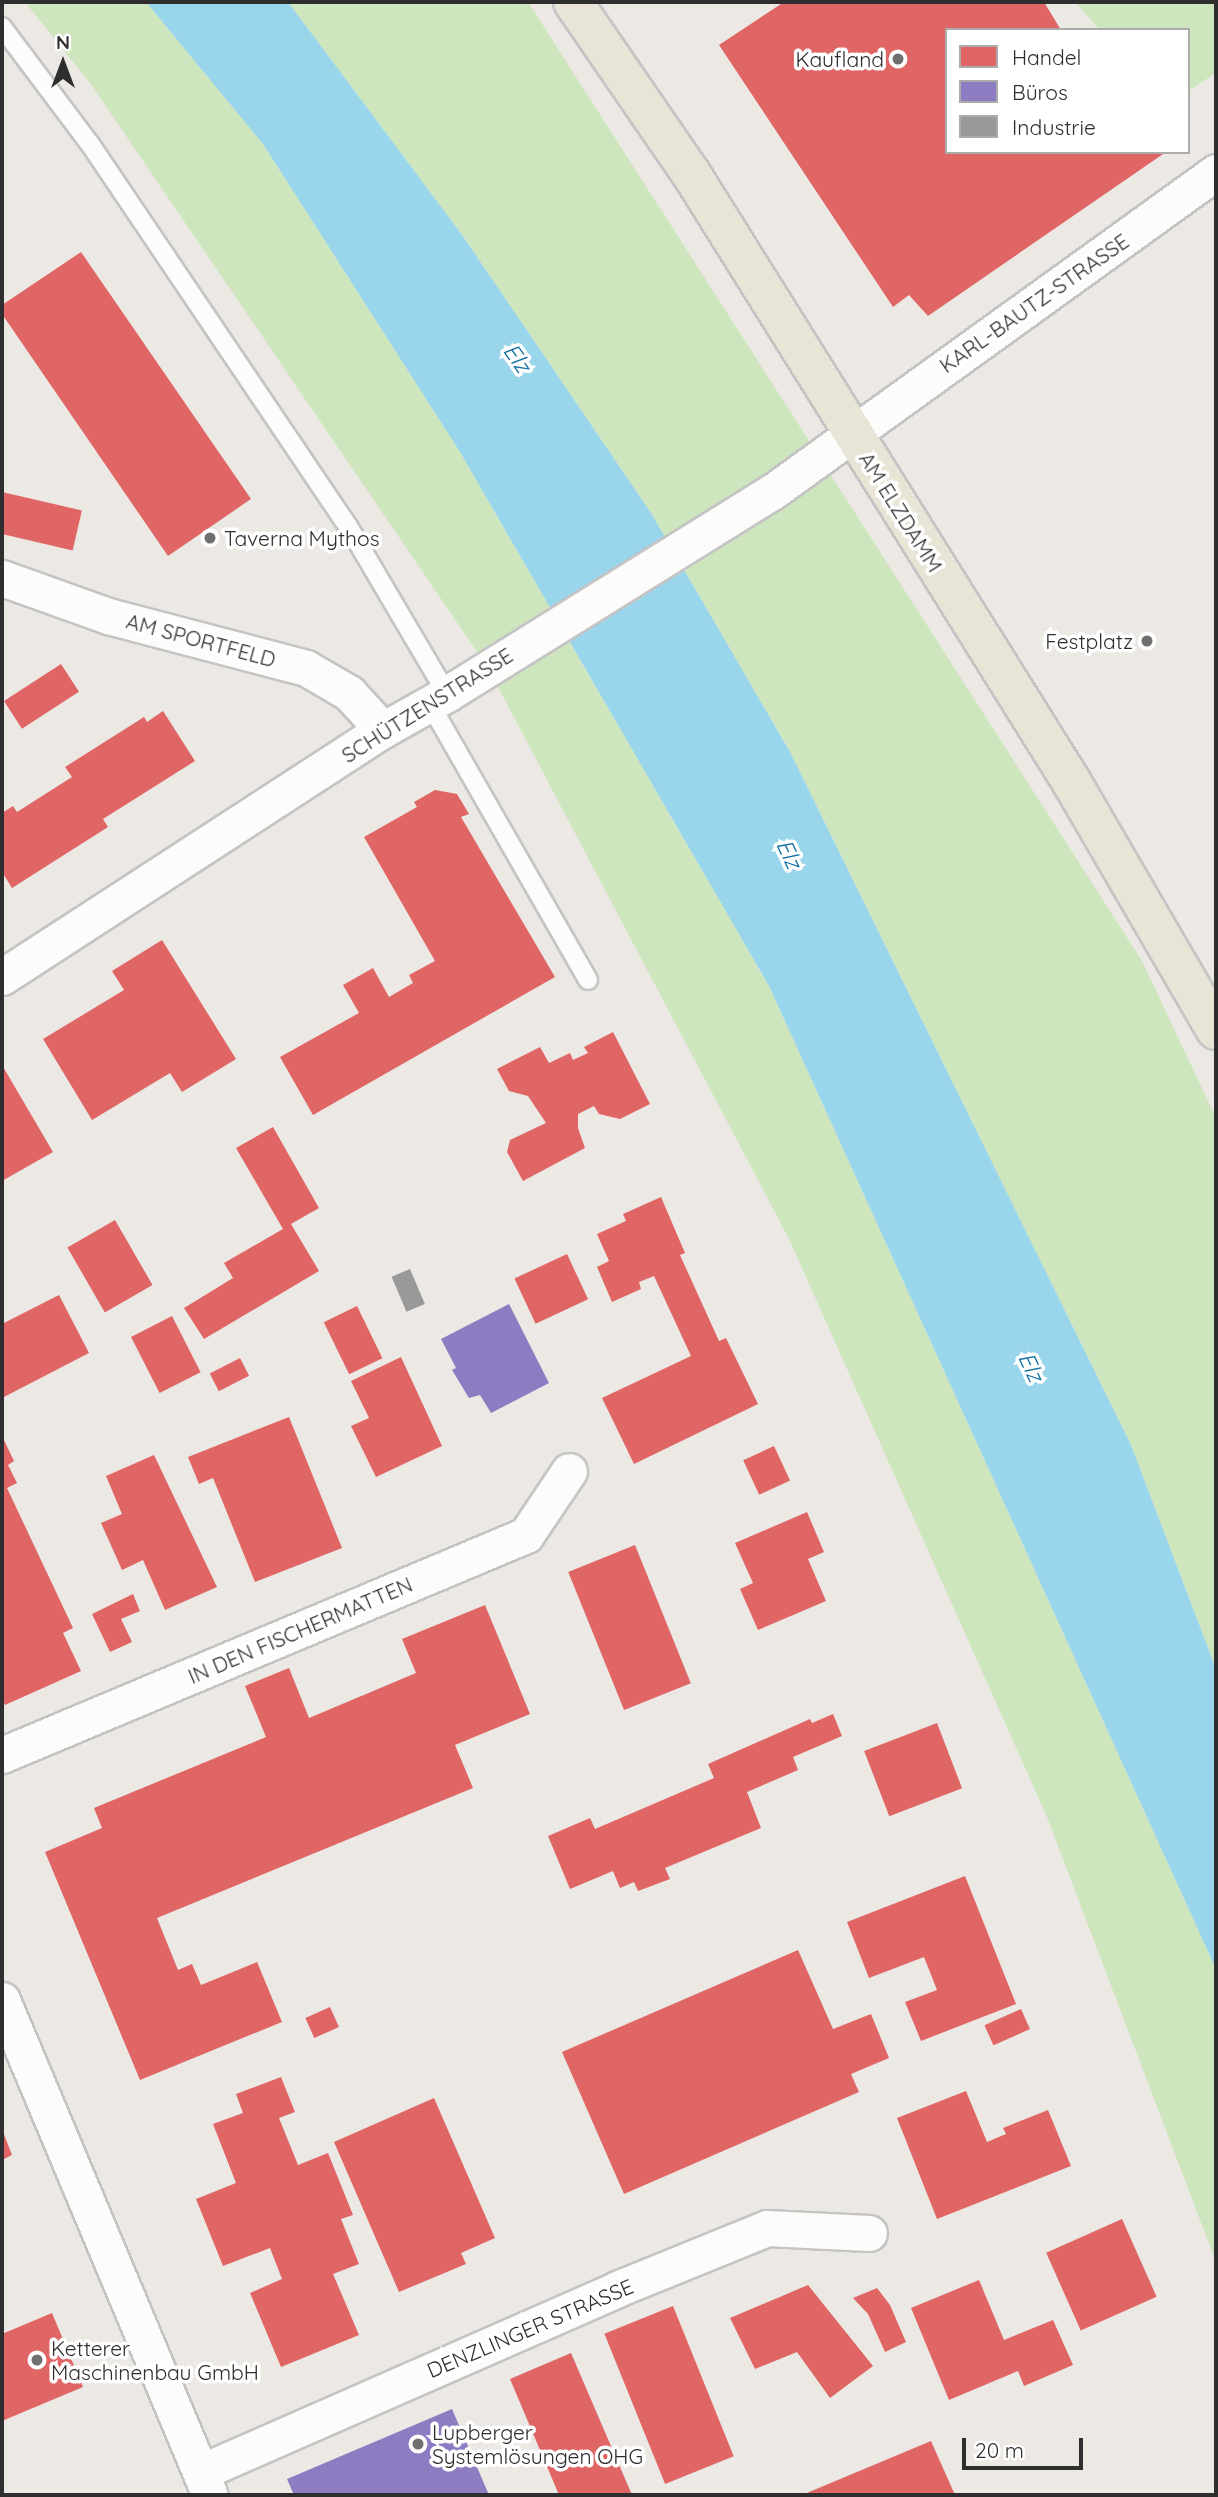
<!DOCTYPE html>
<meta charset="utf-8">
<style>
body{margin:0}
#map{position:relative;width:1218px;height:2497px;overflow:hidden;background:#ece8e4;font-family:Quicksand,sans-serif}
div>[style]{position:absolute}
.green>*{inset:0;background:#cee6be}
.water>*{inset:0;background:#99d6ec}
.shops>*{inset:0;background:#e06666;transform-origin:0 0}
.offices>*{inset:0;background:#8e7cc3}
.industry>*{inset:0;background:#999;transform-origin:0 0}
.roads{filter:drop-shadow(2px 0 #c5c4c5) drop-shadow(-2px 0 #c5c4c5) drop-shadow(0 2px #c5c4c5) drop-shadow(0 -2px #c5c4c5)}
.lane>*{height:18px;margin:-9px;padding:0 9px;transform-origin:9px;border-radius:9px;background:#fcfcfb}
.street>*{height:35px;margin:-17.5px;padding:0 17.5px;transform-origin:17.5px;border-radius:17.5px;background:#fcfcfb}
.primary>*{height:38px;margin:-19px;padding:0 19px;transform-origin:19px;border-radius:19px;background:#e8e4d6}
.dots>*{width:19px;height:19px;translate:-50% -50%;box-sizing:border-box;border:4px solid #fff;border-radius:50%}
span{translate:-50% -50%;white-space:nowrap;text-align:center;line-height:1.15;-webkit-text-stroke:7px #fff;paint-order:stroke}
.poi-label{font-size:21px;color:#2e2e2e}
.right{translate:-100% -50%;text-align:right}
.left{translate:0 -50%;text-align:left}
.street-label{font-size:21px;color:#2e2e2e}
.water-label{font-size:23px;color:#0d6fa3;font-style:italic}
.frame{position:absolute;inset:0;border:4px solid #2e2e2e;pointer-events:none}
.legend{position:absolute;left:945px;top:28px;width:245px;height:126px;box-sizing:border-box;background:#fff;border:2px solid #ababab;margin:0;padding:9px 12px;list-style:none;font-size:21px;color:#2e2e2e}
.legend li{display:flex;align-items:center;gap:14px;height:35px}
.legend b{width:35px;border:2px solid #ababab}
.north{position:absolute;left:28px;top:28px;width:70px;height:70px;-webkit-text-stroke:5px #fff;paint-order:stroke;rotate:0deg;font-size:19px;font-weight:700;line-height:28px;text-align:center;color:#2e2e2e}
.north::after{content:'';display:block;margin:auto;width:24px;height:32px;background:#2e2e2e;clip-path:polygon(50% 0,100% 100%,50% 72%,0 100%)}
.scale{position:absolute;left:962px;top:2438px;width:121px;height:32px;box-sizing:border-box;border:4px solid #2e2e2e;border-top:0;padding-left:9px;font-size:21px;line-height:24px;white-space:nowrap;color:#2e2e2e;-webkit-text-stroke:5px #fff;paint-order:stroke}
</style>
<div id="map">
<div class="green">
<i style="clip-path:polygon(25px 2px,146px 2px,263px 144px,460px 452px,769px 986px,1216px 1969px,1216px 2262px,1047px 1817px,789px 1239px,488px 668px,90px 83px)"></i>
<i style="clip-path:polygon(288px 2px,528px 2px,1142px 961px,1216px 1118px,1216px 1669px,1131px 1445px,790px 752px,651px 513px,460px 232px)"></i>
<i style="clip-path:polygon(1075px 2px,1216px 2px,1216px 73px,1188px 91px,1188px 30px,1100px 30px)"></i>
</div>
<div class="water">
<i style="clip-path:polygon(146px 2px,288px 2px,460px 232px,651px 513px,790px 752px,1131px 1445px,1216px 1669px,1216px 1969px,769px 986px,460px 452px,263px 144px)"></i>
</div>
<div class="shops">
<i style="clip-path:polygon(784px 2px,1044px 2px,1061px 30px,947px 30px,947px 152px,1166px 152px,928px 316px,909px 295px,893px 307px,719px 45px)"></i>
<i style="clip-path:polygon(81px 252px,251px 499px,168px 556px,2px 314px,2px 305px)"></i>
<i style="left:2px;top:492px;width:82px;height:41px;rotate:13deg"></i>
<i style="left:61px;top:664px;width:33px;height:68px;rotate:57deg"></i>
<i style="clip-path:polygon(163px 711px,195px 761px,103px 819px,108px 827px,12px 888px,2px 872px,2px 813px,13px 806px,17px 812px,72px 777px,65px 767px,144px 717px,147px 722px)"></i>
<i style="clip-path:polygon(435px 790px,457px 794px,469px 814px,461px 817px,555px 977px,313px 1115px,280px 1057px,359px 1013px,343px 985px,373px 968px,389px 997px,413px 983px,409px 975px,435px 961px,364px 837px,417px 807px,414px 802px)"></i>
<i style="clip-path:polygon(162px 940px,236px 1059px,182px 1092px,170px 1073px,92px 1120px,43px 1039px,124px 990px,112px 971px)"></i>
<i style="clip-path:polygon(613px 1032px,650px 1104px,620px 1119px,599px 1114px,594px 1106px,578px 1114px,578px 1128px,585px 1148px,523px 1181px,507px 1152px,510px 1140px,546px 1123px,528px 1096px,509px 1091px,497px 1069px,540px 1047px,549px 1063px,570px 1053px,573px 1060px,588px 1053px,584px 1047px)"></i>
<i style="clip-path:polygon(2px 1065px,53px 1152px,2px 1181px)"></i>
<i style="clip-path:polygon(273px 1127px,319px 1208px,291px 1224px,319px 1271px,204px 1339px,184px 1308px,233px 1278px,224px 1263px,283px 1229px,236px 1148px)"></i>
<i style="clip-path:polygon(661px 1197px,685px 1253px,680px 1255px,719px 1341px,726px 1338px,758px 1404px,634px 1464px,602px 1398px,691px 1356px,654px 1276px,639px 1282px,641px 1289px,612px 1302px,597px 1267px,609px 1261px,597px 1234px,626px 1221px,623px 1214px)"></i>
<i style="left:115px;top:1220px;width:75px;height:55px;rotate:60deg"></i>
<i style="left:567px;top:1254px;width:50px;height:58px;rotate:65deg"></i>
<i style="clip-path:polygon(59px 1295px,89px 1353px,2px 1398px,2px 1324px)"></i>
<i style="left:357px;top:1306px;width:58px;height:37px;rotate:64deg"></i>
<i style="left:172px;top:1316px;width:63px;height:46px;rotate:63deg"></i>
<i style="clip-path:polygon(401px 1357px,442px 1446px,376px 1477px,351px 1426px,369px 1418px,351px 1381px)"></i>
<i style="left:240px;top:1358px;width:20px;height:34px;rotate:63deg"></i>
<i style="clip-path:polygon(289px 1417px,342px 1548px,255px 1582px,213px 1478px,199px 1484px,188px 1457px)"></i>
<i style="clip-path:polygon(2px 1436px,14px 1461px,8px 1465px,17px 1483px,7px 1488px,73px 1628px,63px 1633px,81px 1671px,5px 1705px,2px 1698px)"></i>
<i style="left:774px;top:1446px;width:38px;height:34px;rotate:65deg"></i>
<i style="clip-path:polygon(154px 1455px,217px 1587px,165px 1610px,143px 1560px,122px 1570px,101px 1523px,122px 1514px,106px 1476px)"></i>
<i style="clip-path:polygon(807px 1512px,824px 1552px,808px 1559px,826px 1601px,758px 1630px,740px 1589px,753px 1583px,735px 1543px)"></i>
<i style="left:635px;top:1545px;width:149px;height:72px;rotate:68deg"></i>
<i style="clip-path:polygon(133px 1594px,140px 1611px,121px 1619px,132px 1642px,110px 1652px,92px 1614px)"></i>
<i style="clip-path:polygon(485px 1605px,530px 1714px,455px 1745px,473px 1788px,157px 1918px,178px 1970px,192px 1964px,201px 1985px,257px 1962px,282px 2022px,140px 2080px,45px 1852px,102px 1828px,94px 1808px,266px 1737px,245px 1686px,289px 1668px,309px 1718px,416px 1673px,402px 1639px)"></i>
<i style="clip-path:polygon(833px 1714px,842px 1736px,793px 1757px,798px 1770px,747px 1792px,761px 1828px,665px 1868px,670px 1879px,638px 1891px,634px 1882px,620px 1888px,613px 1871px,570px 1889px,548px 1836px,590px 1818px,595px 1829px,714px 1778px,708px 1764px,810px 1719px,812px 1723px)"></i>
<i style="left:937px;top:1723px;width:70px;height:78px;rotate:69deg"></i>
<i style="clip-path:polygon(965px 1876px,1016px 2004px,921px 2041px,905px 2002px,937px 1990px,924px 1957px,869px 1978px,847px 1922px)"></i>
<i style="clip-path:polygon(798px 1950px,833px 2029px,871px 2014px,889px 2058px,851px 2074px,859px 2092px,624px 2194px,562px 2052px)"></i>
<i style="left:330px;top:2007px;width:22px;height:27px;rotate:66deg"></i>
<i style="left:1021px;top:2009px;width:22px;height:40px;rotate:66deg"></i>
<i style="clip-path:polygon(281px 2077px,295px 2112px,279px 2118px,298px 2165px,328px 2153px,353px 2215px,341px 2219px,359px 2264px,333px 2274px,359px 2335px,281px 2367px,250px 2293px,282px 2279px,270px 2248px,223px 2266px,196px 2199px,236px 2183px,213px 2124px,243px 2113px,236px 2094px)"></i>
<i style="clip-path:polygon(966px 2091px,987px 2142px,1006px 2134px,1003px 2128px,1048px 2110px,1071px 2166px,937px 2219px,897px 2118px)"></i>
<i style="clip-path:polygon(434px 2098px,495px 2238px,461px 2253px,466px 2264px,399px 2292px,334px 2142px)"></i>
<i style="clip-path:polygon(2px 2129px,12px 2155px,2px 2160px)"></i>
<i style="left:1122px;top:2219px;width:85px;height:83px;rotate:66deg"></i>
<i style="clip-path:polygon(979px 2280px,1004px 2340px,1053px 2320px,1073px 2365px,1024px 2386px,1018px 2371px,949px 2400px,911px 2308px)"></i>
<i style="clip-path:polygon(808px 2285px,873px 2366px,830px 2398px,797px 2352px,755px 2369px,730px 2318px)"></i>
<i style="clip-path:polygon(877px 2288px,890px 2305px,906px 2342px,885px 2352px,868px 2314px,853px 2298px)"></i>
<i style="left:673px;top:2306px;width:162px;height:74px;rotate:68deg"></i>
<i style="clip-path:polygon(52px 2313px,83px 2387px,2px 2421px,2px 2334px)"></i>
<i style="clip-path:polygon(571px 2353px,632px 2495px,559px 2495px,510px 2379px)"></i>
<i style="clip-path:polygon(931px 2441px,955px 2495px,802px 2495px)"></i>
</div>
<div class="offices">
<i style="clip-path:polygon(509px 1304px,549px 1383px,491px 1413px,480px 1395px,469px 1398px,452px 1370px,456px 1368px,441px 1339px)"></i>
<i style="clip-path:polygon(452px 2409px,489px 2495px,294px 2495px,287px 2479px)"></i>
</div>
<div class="industry">
<i style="left:410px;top:1269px;width:38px;height:20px;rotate:67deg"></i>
</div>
<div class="roads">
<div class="lane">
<i style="left:2px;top:27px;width:146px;rotate:53.1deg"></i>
<i style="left:90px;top:144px;width:461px;rotate:56deg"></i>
<i style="left:348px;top:526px;width:195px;rotate:59.5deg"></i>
<i style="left:430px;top:704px;width:318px;rotate:60.2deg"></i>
</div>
<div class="street">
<i style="left:2px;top:578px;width:113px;rotate:19.7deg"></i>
<i style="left:108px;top:616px;width:205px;rotate:14.7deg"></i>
<i style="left:306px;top:668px;width:50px;rotate:30.2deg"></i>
<i style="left:349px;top:693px;width:50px;rotate:47.4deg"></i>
<i style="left:2px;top:977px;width:454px;rotate:-33deg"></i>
<i style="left:383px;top:730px;width:73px;rotate:-29.4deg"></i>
<i style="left:447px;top:694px;width:383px;rotate:-31.9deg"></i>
<i style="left:772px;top:492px;width:547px;rotate:-35.78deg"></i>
<i style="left:2px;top:1755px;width:568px;rotate:-22.77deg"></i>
<i style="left:526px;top:1535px;width:77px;rotate:-56.1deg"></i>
<i style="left:2px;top:2000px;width:535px;rotate:67.22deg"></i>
<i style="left:201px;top:2472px;width:454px;rotate:-23.7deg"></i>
<i style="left:617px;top:2289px;width:162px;rotate:-22.1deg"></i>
<i style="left:767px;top:2228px;width:102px;rotate:2.8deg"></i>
</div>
<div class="primary">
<i style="left:573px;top:2px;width:210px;rotate:55.5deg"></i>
<i style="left:692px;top:175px;width:715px;rotate:57.98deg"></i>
<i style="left:1071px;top:781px;width:288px;rotate:59.8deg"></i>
</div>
</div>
<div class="dots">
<i style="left:898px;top:59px;background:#706f6e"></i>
<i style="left:210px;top:538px;background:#706f6e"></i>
<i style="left:1147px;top:641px;background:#706f6e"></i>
<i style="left:37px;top:2360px;background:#706f6e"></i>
<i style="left:418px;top:2444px;background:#706f6e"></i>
</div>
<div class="poi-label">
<span class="right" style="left:884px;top:59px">Kaufland</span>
<span class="left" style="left:224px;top:538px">Taverna Mythos</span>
<span class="right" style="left:1133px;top:641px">Festplatz</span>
<span class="left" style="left:51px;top:2360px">Ketterer<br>Maschinenbau GmbH</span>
<span class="left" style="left:432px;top:2444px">Lupberger<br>Systemlösungen OHG</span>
</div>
<div class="street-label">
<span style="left:1034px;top:303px;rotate:-35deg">KARL-BAUTZ-STRASSE</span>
<span style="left:901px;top:512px;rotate:58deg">AM ELZDAMM</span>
<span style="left:201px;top:640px;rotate:15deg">AM SPORTFELD</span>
<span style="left:427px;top:705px;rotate:-32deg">SCHÜTZENSTRASSE</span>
<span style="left:300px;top:1630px;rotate:-23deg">IN DEN FISCHERMATTEN</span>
<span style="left:530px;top:2328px;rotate:-23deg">DENZLINGER STRASSE</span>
</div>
<div class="water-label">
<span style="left:517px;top:358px;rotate:55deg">Elz</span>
<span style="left:789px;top:854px;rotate:65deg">Elz</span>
<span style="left:1031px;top:1367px;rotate:65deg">Elz</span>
</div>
<div class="frame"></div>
<ul class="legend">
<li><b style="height:19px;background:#e06666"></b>Handel</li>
<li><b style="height:19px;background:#8e7cc3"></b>Büros</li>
<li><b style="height:19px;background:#999"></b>Industrie</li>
</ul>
<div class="north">N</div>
<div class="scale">20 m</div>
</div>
